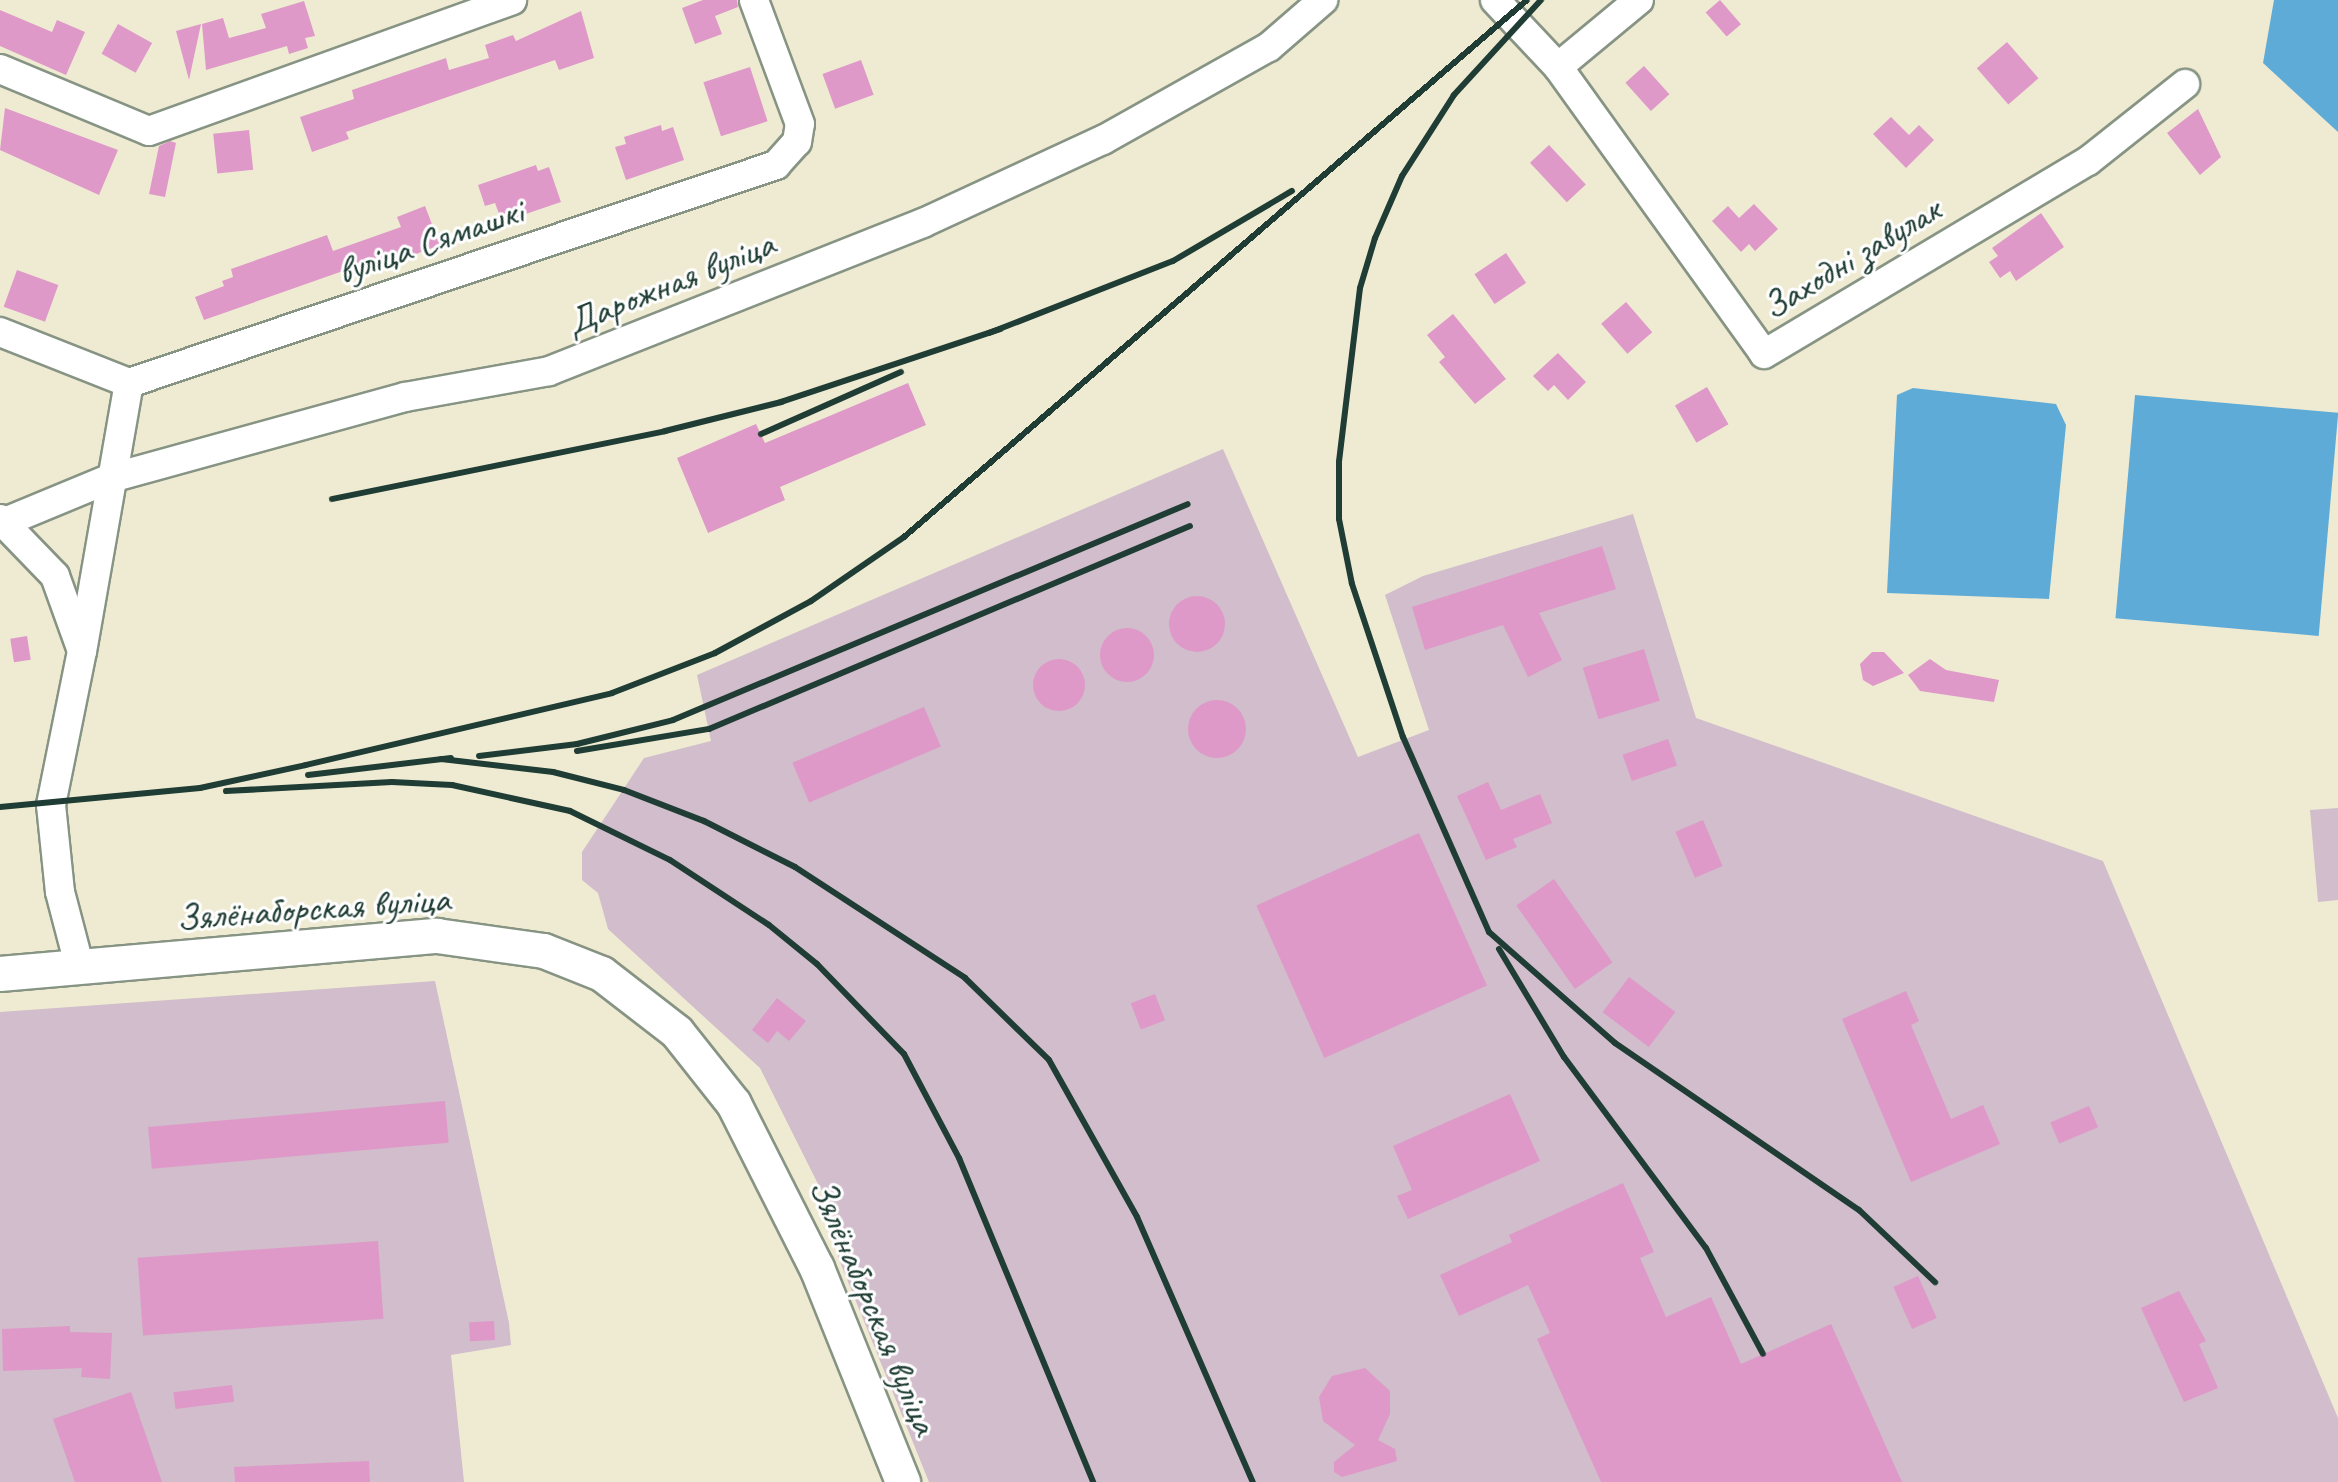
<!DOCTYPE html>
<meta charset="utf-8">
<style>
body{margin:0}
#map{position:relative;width:2338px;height:1482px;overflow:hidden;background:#efebd3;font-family:Caveat,sans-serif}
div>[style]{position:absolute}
.industrial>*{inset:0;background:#d1bdcb}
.water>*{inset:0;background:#5fabd7;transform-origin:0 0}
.building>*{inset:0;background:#de99c8;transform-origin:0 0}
.round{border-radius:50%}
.roads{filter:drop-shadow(2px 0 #879484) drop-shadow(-2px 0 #879484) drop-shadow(0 2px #879484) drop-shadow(0 -2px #879484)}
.minor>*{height:28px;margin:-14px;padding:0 14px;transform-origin:14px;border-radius:14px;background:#fff}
.major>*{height:34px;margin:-17px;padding:0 17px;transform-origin:17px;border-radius:17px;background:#fff}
.rail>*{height:6px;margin:-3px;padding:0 3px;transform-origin:3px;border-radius:3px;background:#1f3d34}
span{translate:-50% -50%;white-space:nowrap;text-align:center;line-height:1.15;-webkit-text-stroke:6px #fff;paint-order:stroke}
.street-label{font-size:38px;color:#1f3d34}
</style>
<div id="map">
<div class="industrial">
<i style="clip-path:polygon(1223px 449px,1358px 757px,1429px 730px,1385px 595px,1423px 576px,1633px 514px,1696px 718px,2103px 861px,2338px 1418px,2338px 1482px,929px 1482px,838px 1257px,842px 1232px,760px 1068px,608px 929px,598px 893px,582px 880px,582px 852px,644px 758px,711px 741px,697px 675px)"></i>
<i style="clip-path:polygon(2338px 808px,2338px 900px,2318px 902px,2310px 810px)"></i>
<i style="clip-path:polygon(435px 981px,509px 1323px,511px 1345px,451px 1355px,464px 1482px,0 1482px,0 1012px)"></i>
</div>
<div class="water">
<i style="clip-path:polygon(2274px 0,2338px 0,2338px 132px,2263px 63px)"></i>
<i style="clip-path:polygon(1913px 388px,2056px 404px,2066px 425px,2049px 599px,1887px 593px,1897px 395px)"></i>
<i style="left:2135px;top:395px;width:204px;height:224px;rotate:5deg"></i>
</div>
<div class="building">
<i style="clip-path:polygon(703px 0,737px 0,738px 7px,715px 16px,722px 34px,695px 44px,682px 8px)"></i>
<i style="left:1720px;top:0;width:32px;height:19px;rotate:49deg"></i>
<i style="clip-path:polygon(304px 1px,315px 36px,305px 38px,308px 48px,289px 54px,287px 46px,206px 70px,202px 24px,223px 18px,229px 38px,266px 28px,261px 14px)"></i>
<i style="clip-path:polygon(0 10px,52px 32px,57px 20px,85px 32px,66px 75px,0 46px)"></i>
<i style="clip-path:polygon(581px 11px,594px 58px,559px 70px,555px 60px,346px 132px,349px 139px,312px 152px,300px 117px,354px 99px,352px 90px,446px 58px,449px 70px,489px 58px,485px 45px,513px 35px,516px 41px)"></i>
<i style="left:118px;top:24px;width:39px;height:34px;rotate:29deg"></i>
<i style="clip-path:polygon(201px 24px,189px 80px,176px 31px)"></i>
<i style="left:2007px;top:42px;width:48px;height:40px;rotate:49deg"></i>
<i style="left:861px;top:60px;width:37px;height:41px;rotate:70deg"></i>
<i style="left:1644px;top:66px;width:38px;height:25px;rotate:48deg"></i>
<i style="left:750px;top:67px;width:57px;height:49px;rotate:72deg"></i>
<i style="clip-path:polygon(5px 108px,118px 150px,99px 195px,0 150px)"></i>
<i style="clip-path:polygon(2198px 109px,2221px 157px,2200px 175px,2167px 133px)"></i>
<i style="clip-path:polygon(1891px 117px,1909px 135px,1919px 125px,1934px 140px,1906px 168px,1873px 134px)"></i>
<i style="clip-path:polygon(661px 125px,662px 131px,673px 127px,684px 160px,626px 180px,615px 147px,626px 144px,624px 137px)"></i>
<i style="left:249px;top:130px;width:40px;height:36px;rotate:84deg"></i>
<i style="clip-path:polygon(170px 141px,176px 143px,165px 197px,149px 194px,159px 146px)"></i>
<i style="left:1549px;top:145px;width:54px;height:26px;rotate:47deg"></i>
<i style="clip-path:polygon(536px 165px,538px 171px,549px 167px,561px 202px,502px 222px,495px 203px,485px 206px,478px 185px)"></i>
<i style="clip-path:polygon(1754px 204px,1778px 229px,1755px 251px,1749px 244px,1741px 252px,1712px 221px,1728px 206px,1739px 218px)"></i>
<i style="clip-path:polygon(425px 206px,440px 245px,363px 274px,360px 265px,204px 320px,195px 297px,224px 286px,222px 281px,233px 277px,231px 269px,327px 235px,333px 251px,401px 227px,397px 217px)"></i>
<i style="clip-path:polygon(2041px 213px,2064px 247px,2016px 281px,2010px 271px,2000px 278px,1989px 262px,1998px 256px,1992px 248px)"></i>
<i style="left:1506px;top:253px;width:36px;height:38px;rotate:56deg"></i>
<i style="left:17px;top:270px;width:44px;height:39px;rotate:20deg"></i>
<i style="left:1626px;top:302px;width:40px;height:33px;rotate:49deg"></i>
<i style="clip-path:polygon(1453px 314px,1506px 379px,1475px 404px,1439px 362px,1445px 357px,1427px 335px)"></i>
<i style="clip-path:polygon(1558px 353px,1586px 382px,1568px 400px,1554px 385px,1548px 391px,1533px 376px)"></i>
<i style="clip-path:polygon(908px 383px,926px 425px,780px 487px,785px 500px,708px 533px,677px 458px,756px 424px,765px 443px)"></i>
<i style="left:1707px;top:387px;width:43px;height:37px;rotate:60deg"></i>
<i style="clip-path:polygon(1602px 546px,1616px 589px,1539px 613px,1562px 660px,1528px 677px,1503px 625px,1425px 650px,1412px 607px)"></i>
<i class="round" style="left:1169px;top:596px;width:56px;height:56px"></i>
<i class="round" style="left:1100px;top:628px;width:54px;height:54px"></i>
<i style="left:27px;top:636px;width:24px;height:17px;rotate:81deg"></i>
<i style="left:1644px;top:649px;width:54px;height:64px;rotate:73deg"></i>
<i style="clip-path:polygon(1884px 652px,1904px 673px,1873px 686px,1863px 680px,1860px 664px,1872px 652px)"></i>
<i style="clip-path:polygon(1930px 659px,1946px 670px,1999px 680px,1994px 702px,1920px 691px,1908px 675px)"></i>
<i class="round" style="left:1033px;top:659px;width:52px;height:52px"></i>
<i class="round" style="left:1188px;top:700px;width:58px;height:58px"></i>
<i style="left:924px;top:707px;width:43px;height:143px;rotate:67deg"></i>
<i style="left:1668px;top:739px;width:28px;height:48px;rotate:71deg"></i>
<i style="clip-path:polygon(1488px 782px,1501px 810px,1540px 794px,1552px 823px,1513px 839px,1517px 847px,1486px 860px,1457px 796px)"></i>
<i style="left:1703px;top:820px;width:50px;height:30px;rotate:67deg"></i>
<i style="left:1419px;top:833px;width:167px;height:178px;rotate:66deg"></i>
<i style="left:1554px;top:879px;width:102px;height:46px;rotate:55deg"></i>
<i style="left:1629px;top:977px;width:58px;height:44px;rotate:37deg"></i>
<i style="clip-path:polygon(1906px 991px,1919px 1021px,1911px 1025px,1951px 1119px,1983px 1105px,2000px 1144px,1911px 1182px,1842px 1019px)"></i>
<i style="left:1155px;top:994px;width:28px;height:26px;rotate:69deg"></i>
<i style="clip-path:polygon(777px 998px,806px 1021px,789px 1041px,777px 1031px,768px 1043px,752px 1030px)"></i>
<i style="clip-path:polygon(1510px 1094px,1540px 1161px,1408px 1219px,1397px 1196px,1412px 1190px,1393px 1146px)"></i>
<i style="left:445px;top:1101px;width:42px;height:298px;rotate:85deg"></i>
<i style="left:2089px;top:1106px;width:23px;height:42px;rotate:67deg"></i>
<i style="clip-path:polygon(1623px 1183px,1654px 1252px,1640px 1258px,1666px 1317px,1711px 1297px,1741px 1364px,1831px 1324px,1902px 1482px,1601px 1482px,1537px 1339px,1550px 1333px,1528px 1285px,1459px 1316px,1440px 1275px,1512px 1242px,1509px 1235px)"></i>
<i style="left:378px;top:1241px;width:78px;height:241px;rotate:86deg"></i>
<i style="left:1918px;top:1276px;width:46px;height:27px;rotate:66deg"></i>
<i style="clip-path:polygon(2179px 1291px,2206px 1341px,2199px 1344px,2218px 1388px,2184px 1402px,2141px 1308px)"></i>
<i style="left:494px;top:1321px;width:19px;height:25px;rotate:87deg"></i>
<i style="clip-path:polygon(70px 1326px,70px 1332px,112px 1333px,110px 1379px,81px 1377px,82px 1368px,3px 1371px,2px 1329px)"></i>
<i style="clip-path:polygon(1365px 1368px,1390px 1391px,1390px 1414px,1378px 1440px,1395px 1449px,1397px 1461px,1342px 1477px,1334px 1472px,1334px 1462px,1355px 1445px,1323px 1421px,1319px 1397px,1332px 1376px)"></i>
<i style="left:232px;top:1385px;width:17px;height:59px;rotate:83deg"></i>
<i style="clip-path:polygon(131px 1392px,162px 1482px,75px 1482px,53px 1419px)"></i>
<i style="clip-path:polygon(369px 1461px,370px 1482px,235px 1482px,234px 1467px)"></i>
</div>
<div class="roads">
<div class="minor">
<i style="left:1495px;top:0;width:92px;rotate:46.8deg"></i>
<i style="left:1558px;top:67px;width:353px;rotate:54.3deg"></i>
<i style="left:1764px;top:354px;width:377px;rotate:-30.8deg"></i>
<i style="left:2088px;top:161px;width:124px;rotate:-38.4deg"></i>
<i style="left:1558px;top:67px;width:105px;rotate:-39.6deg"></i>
<i style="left:0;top:69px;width:161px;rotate:22.6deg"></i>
<i style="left:149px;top:131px;width:386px;rotate:-19.8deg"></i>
<i style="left:0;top:332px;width:139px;rotate:21.6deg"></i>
<i style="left:129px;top:383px;width:683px;rotate:-18.62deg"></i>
<i style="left:776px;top:165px;width:31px;rotate:-48deg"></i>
<i style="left:797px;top:142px;width:18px;rotate:-81deg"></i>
<i style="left:800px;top:124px;width:132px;rotate:-110.4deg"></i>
<i style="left:0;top:519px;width:79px;rotate:46deg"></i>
<i style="left:55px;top:576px;width:80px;rotate:70.2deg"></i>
<i style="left:82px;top:651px;width:157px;rotate:101.4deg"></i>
<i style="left:51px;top:805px;width:87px;rotate:84.1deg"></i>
<i style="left:60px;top:892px;width:79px;rotate:75.3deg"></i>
<i style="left:5px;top:522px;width:115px;rotate:-22.5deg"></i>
<i style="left:111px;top:478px;width:305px;rotate:-15.4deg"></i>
<i style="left:405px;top:397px;width:146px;rotate:-10.2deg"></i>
<i style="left:549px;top:371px;width:402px;rotate:-21.6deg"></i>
<i style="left:923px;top:223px;width:198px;rotate:-24.8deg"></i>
<i style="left:1103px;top:140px;width:190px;rotate:-29.3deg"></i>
<i style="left:1269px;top:47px;width:72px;rotate:-41deg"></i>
<i style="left:83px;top:646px;width:267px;rotate:-80.1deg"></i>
</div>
<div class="major">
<i style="left:0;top:974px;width:439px;rotate:-5deg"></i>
<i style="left:437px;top:936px;width:108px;rotate:8deg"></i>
<i style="left:544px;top:951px;width:62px;rotate:21.6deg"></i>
<i style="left:602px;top:974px;width:95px;rotate:37.7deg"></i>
<i style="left:677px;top:1032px;width:92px;rotate:51.6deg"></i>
<i style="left:734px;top:1104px;width:184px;rotate:63.2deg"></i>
<i style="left:817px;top:1268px;width:231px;rotate:68.1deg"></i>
</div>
</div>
<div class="rail">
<i style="left:1541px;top:0;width:129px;rotate:132.5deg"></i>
<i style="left:1454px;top:95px;width:96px;rotate:122.7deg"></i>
<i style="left:1402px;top:176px;width:68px;rotate:113.5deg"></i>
<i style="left:1375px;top:238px;width:52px;rotate:106.7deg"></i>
<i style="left:1360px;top:288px;width:175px;rotate:96.9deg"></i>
<i style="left:1339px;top:462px;width:57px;rotate:90deg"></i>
<i style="left:1339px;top:519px;width:66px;rotate:78.7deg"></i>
<i style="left:1352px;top:584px;width:161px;rotate:71.6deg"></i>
<i style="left:1403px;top:737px;width:213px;rotate:66.2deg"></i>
<i style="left:1489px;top:932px;width:168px;rotate:41.4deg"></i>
<i style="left:1615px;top:1043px;width:296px;rotate:34.4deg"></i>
<i style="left:1859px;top:1210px;width:105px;rotate:43.5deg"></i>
<i style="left:989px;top:333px;width:198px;rotate:-21.4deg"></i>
<i style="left:1173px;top:261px;width:138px;rotate:-30.5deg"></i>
<i style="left:761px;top:434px;width:153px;rotate:-23.9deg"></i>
<i style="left:332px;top:499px;width:340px;rotate:-11.5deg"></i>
<i style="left:665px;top:431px;width:120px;rotate:-14deg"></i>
<i style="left:781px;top:402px;width:231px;rotate:-18.4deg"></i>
<i style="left:577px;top:751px;width:134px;rotate:-9.5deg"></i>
<i style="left:709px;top:729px;width:522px;rotate:-22.88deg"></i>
<i style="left:479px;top:756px;width:99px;rotate:-7deg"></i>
<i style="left:577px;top:744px;width:99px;rotate:-14deg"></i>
<i style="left:673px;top:720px;width:558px;rotate:-22.75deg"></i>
<i style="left:441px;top:759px;width:113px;rotate:6.6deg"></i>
<i style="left:553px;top:772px;width:73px;rotate:14.2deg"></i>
<i style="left:624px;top:790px;width:86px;rotate:21.2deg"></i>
<i style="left:704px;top:821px;width:102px;rotate:26.8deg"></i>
<i style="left:795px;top:867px;width:203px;rotate:33.1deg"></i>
<i style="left:965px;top:978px;width:117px;rotate:44.3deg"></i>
<i style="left:1049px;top:1060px;width:180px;rotate:60.7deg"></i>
<i style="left:1137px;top:1217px;width:289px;rotate:66.4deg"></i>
<i style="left:308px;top:775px;width:144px;rotate:-6.8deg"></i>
<i style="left:226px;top:791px;width:166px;rotate:-3.1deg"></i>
<i style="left:392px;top:782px;width:60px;rotate:2.9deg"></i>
<i style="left:452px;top:785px;width:121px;rotate:12.4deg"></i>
<i style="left:570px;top:811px;width:111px;rotate:26.1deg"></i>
<i style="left:670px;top:860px;width:118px;rotate:33.3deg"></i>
<i style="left:769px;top:925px;width:62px;rotate:39.1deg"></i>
<i style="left:817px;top:964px;width:125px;rotate:46deg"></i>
<i style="left:904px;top:1054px;width:118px;rotate:62.1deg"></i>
<i style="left:959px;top:1158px;width:351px;rotate:67.5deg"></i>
<i style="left:0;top:807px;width:201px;rotate:-5.4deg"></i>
<i style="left:200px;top:788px;width:108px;rotate:-12.2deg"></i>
<i style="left:306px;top:765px;width:314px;rotate:-13.2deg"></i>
<i style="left:612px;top:693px;width:110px;rotate:-21.2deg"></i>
<i style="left:715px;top:653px;width:109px;rotate:-28.4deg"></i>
<i style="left:811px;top:601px;width:113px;rotate:-34.5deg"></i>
<i style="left:904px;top:537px;width:822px;rotate:-40.76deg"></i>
<i style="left:1499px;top:949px;width:126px;rotate:59deg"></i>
<i style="left:1564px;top:1057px;width:238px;rotate:53.4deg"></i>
<i style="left:1706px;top:1248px;width:120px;rotate:61.7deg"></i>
</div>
<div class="street-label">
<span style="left:430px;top:241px;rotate:-19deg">вуліца Сямашкі</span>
<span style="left:1851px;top:258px;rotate:-31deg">Заходні завулак</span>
<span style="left:670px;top:283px;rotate:-22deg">Дарожная вуліца</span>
<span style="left:313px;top:908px;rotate:-4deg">Зялёнаборская вуліца</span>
<span style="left:874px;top:1306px;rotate:67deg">Зялёнаборская вуліца</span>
</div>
</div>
